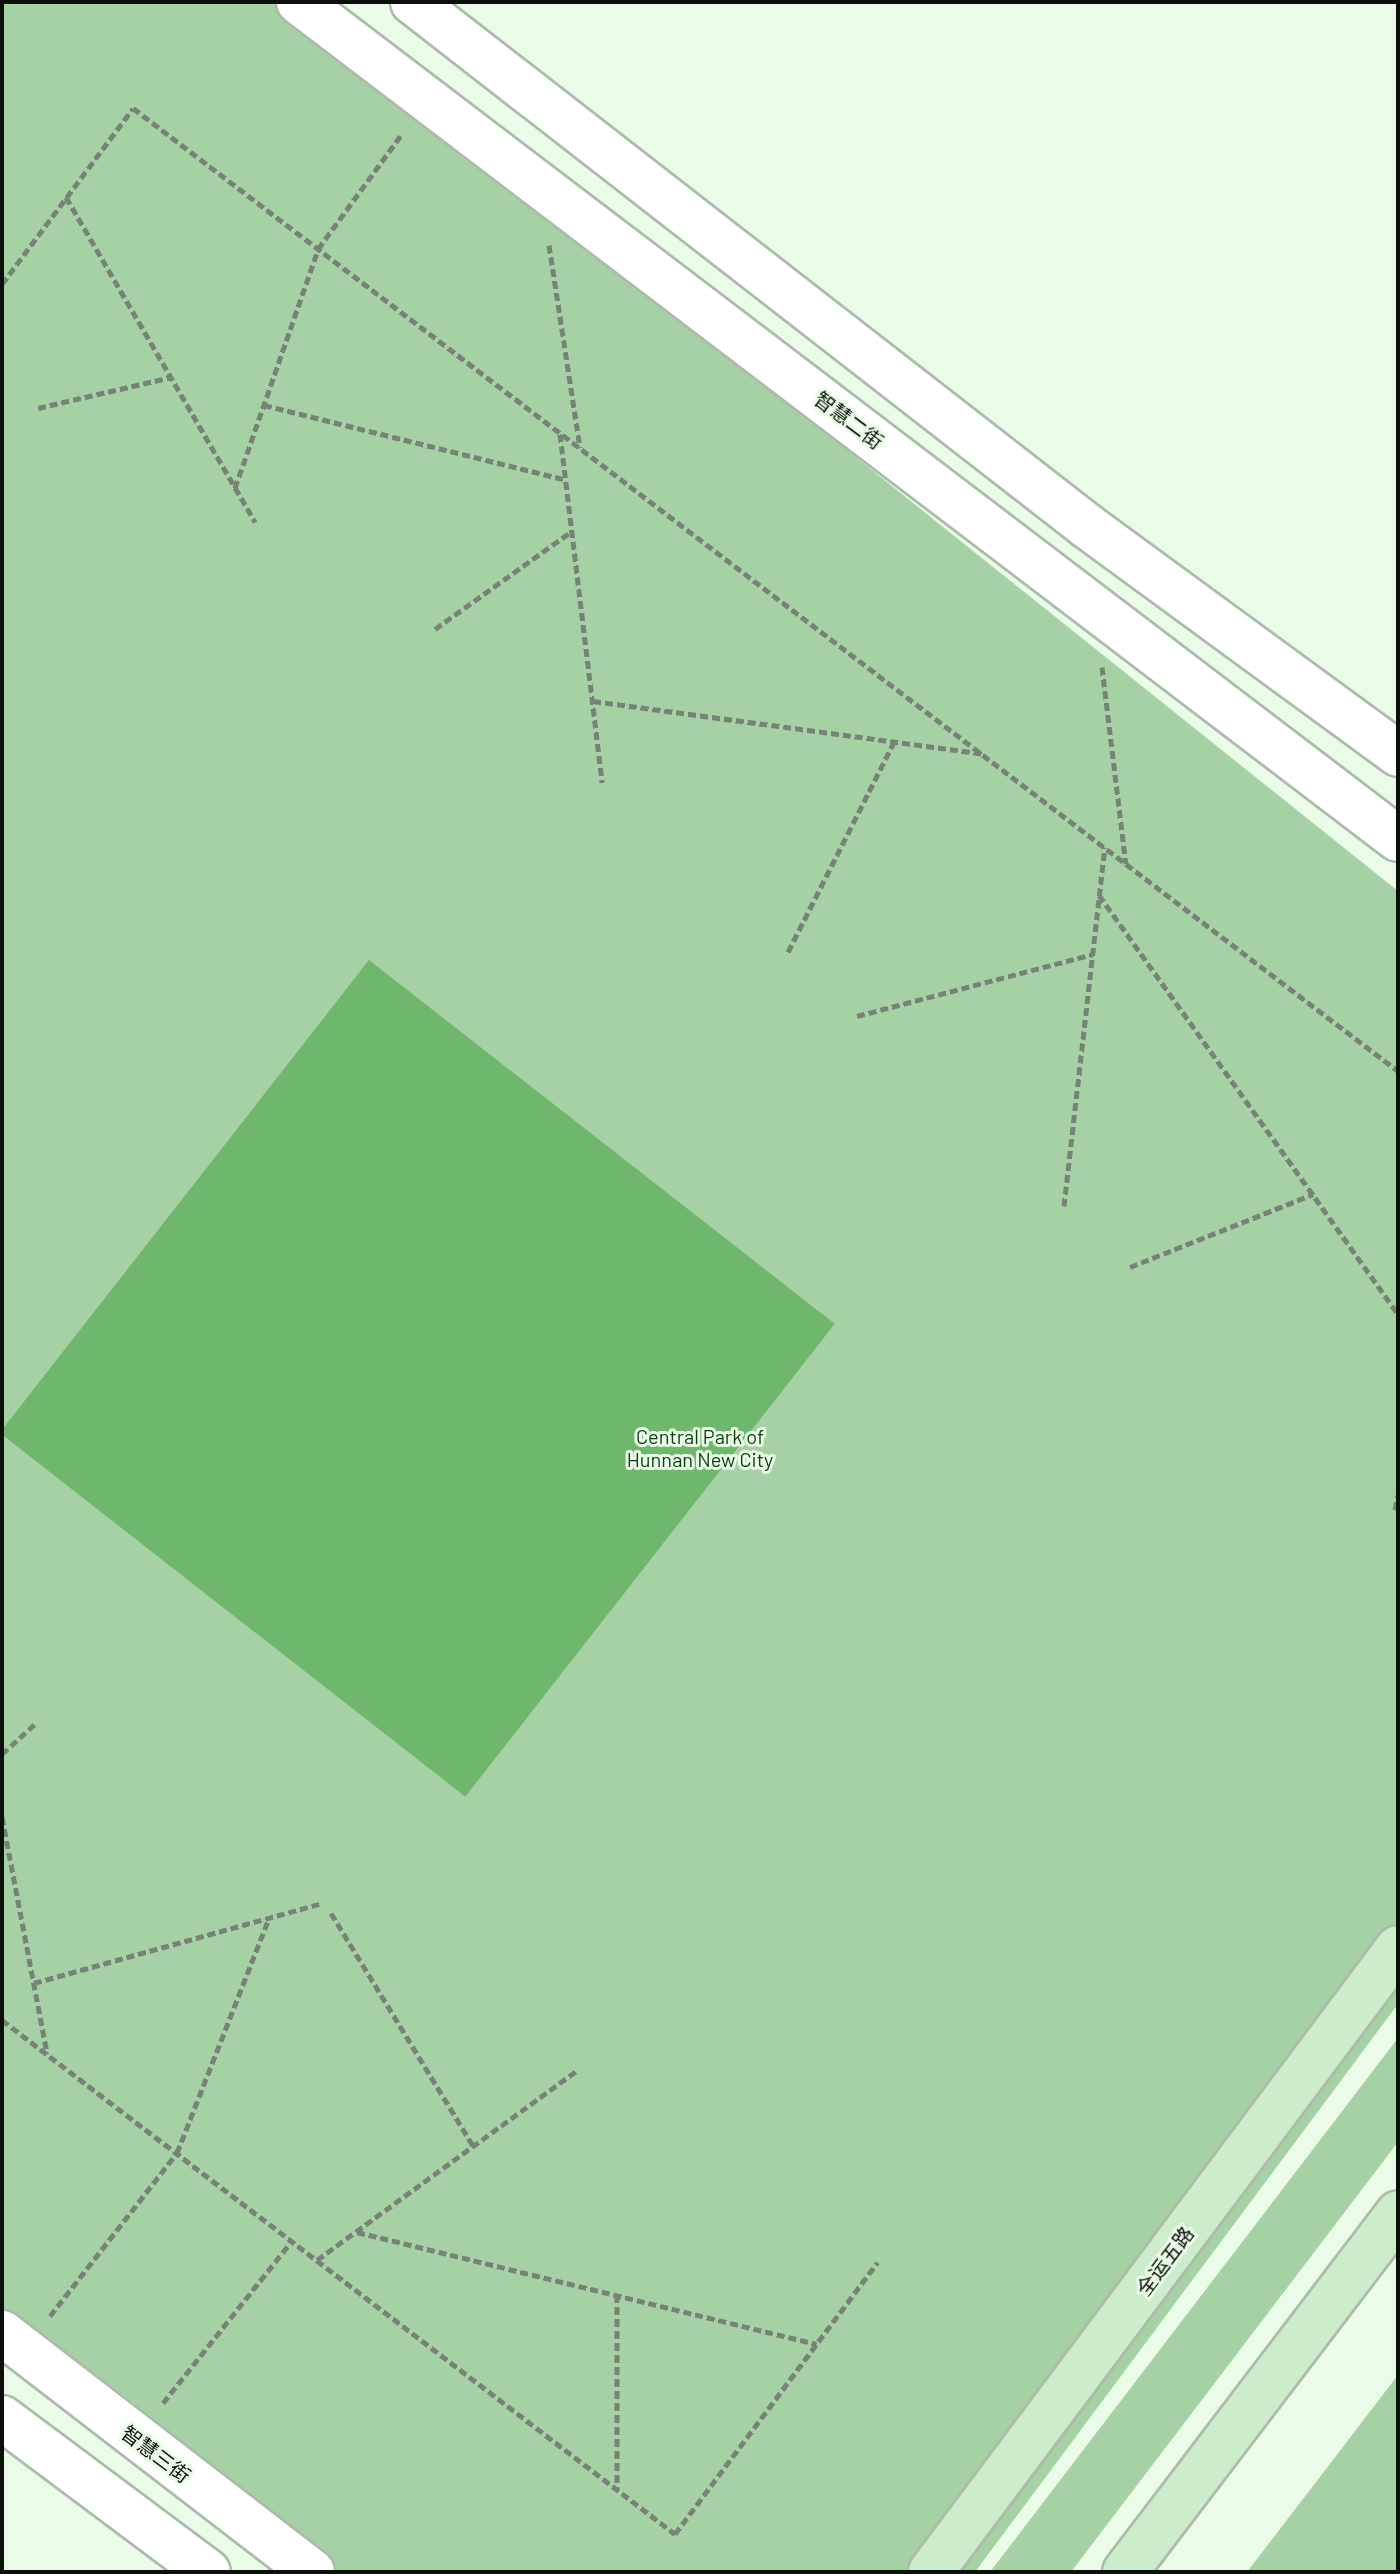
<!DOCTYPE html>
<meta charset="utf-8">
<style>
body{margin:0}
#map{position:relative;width:1400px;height:2574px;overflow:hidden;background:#eafce8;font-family:Barlow,"Noto Sans SC",sans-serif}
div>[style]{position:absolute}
.green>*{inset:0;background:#a6d1a4}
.water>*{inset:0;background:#70b76e;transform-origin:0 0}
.path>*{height:5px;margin-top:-2.5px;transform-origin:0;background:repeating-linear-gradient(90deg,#778376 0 8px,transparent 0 12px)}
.roads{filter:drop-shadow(2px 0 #abbcaa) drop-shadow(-2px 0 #abbcaa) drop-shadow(0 2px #abbcaa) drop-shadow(0 -2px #abbcaa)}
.secondary>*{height:44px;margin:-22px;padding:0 22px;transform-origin:22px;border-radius:22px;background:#fff}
.primary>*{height:44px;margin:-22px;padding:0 22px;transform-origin:22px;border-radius:22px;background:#cdeccb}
span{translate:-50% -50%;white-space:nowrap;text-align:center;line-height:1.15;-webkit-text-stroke:6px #eafce8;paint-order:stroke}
.street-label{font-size:20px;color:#0b110a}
.park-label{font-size:20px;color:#0a3e0d}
.frame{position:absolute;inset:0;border:4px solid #0b110a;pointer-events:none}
</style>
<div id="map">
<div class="green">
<i style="clip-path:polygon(2px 2px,287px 2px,1398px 891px,1398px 2004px,975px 2572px,325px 2572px,2px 2326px)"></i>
<i style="clip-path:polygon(1398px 2038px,1398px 2142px,1071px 2572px,990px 2572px)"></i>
<i style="clip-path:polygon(1398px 2375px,1398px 2572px,1247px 2572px)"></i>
</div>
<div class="water">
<i style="left:369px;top:960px;width:591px;height:600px;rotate:38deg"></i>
</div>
<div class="path">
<i style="left:66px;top:197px;width:376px;rotate:59.8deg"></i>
<i style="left:549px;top:245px;width:205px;rotate:81.3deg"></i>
<i style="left:2px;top:284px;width:219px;rotate:-53.3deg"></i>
<i style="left:133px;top:108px;width:1590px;rotate:37.28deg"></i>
<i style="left:264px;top:405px;width:311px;rotate:13.9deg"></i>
<i style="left:38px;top:408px;width:137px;rotate:-13.1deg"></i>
<i style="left:560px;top:434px;width:351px;rotate:83.1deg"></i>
<i style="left:235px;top:488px;width:253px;rotate:-70.8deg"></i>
<i style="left:318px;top:249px;width:142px;rotate:-53.9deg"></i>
<i style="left:435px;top:629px;width:168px;rotate:-35.6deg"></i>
<i style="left:1102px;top:667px;width:198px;rotate:83.1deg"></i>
<i style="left:593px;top:701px;width:394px;rotate:7.7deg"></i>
<i style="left:1099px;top:895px;width:515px;rotate:54.49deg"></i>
<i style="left:788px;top:952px;width:235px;rotate:-63.2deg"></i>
<i style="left:857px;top:1016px;width:244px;rotate:-14.7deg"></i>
<i style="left:1064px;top:1206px;width:361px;rotate:-83.5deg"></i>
<i style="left:1130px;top:1267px;width:197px;rotate:-21.7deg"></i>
<i style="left:1395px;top:1510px;width:15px;rotate:-79deg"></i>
<i style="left:2px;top:1754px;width:46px;rotate:-42.4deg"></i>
<i style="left:2px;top:1817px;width:241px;rotate:79.2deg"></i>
<i style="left:331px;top:1913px;width:274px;rotate:58.6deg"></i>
<i style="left:34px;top:1983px;width:296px;rotate:-15.5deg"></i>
<i style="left:2px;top:2020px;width:847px;rotate:37.37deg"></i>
<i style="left:675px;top:2534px;width:339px;rotate:-53.3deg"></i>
<i style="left:357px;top:2232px;width:473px;rotate:13.7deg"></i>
<i style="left:317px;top:2260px;width:323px;rotate:-36.1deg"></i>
<i style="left:617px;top:2295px;width:195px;rotate:90deg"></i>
<i style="left:50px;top:2316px;width:207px;rotate:-52.1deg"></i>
<i style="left:177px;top:2153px;width:252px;rotate:-68.6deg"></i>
<i style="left:163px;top:2403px;width:207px;rotate:-51.5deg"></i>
</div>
<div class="roads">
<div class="secondary">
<i style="left:299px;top:2px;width:1381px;rotate:37.29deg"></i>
<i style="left:413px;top:2px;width:854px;rotate:37.86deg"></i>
<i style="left:1087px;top:526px;width:386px;rotate:36.2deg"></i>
<i style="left:2px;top:2333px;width:391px;rotate:37.6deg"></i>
<i style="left:2px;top:2418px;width:257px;rotate:36.8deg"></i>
</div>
<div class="primary">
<i style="left:931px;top:2572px;width:779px;rotate:-53.19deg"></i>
<i style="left:1125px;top:2572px;width:451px;rotate:-52.7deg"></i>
</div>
</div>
<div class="street-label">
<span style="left:849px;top:420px;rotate:37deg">智慧二街</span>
<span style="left:1165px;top:2261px;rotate:-53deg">全运五路</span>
<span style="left:156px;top:2454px;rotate:37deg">智慧三街</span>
</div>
<div class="park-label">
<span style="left:700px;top:1448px">Central Park of<br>Hunnan New City</span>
</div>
<div class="frame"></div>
</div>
